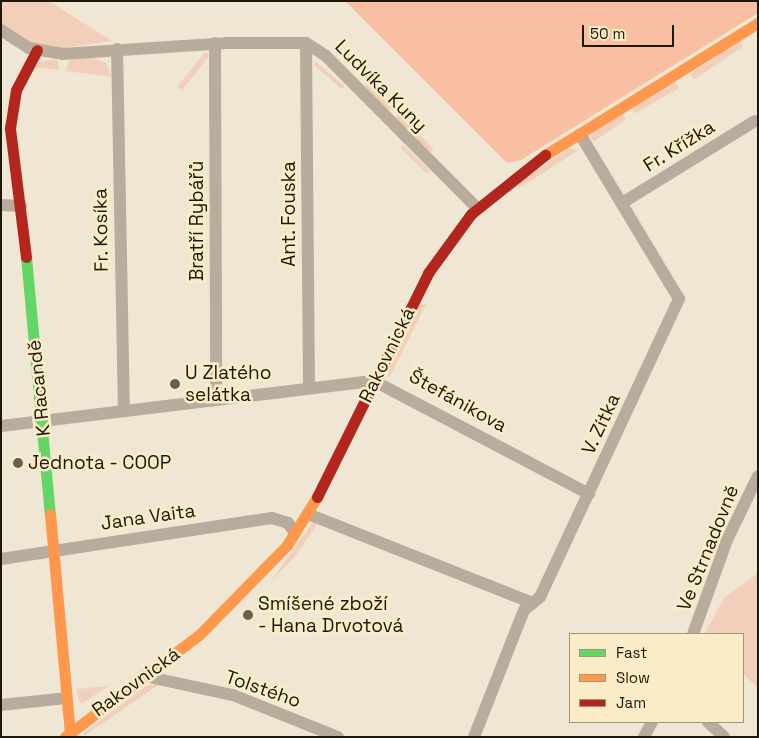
<!DOCTYPE html>
<meta charset="utf-8">
<style>
body{margin:0}
#map{position:relative;width:759px;height:738px;overflow:hidden;background:#efe7d4;font-family:"Space Grotesk",sans-serif}
div>[style]{position:absolute}
.green>*{inset:0;background:#f2cfbb;transform-origin:0 0}
.forest>*{inset:0;background:#f8bfa2}
.street>*{height:12px;margin:-6px;padding:0 6px;transform-origin:6px;border-radius:6px;background:#b9ac9c}
.fast>*{height:11px;margin:-5.5px;padding:0 5.5px;transform-origin:5.5px;border-radius:5.5px;background:#63d668}
.slow>*{height:11px;margin:-5.5px;padding:0 5.5px;transform-origin:5.5px;border-radius:5.5px;background:#ff974d}
.jam>*{height:11px;margin:-5.5px;padding:0 5.5px;transform-origin:5.5px;border-radius:5.5px;background:#b3261e}
.dots>*{width:14px;height:14px;translate:-50% -50%;box-sizing:border-box;border:2px solid #fbecc8;border-radius:50%}
span{translate:-50% -50%;white-space:nowrap;text-align:center;line-height:1.15;-webkit-text-stroke:5px #fbecc8;paint-order:stroke}
.street-label{font-size:19px;color:#1d180b}
.poi-label{font-size:19px;color:#1d180b}
.left{translate:0 -50%;text-align:left}
.frame{position:absolute;inset:0;border:2px solid #1d180b;pointer-events:none}
.legend{position:absolute;left:569px;top:633px;width:175px;height:90px;box-sizing:border-box;background:#fbecc8;border:1px solid #a2977c;margin:0;padding:6px 9px;list-style:none;font-size:15px;color:#1d180b}
.legend li{display:flex;align-items:center;gap:10px;height:25px}
.legend b{width:25px;border:1px solid #a2977c}
.scale{position:absolute;left:582px;top:25px;width:92px;height:22px;box-sizing:border-box;border:2px solid #1d180b;border-top:0;padding-left:6px;font-size:15px;line-height:18px;white-space:nowrap;color:#1d180b;-webkit-text-stroke:4px #fbecc8;paint-order:stroke}
</style>
<div id="map">
<div class="green">
<i style="clip-path:polygon(1px 1px,49px 1px,112px 41px,62px 48px,31px 43px,1px 24px)"></i>
<i style="left:739px;top:41px;width:7px;height:59px;rotate:56deg"></i>
<i style="left:205px;top:52px;width:6px;height:44px;rotate:39deg"></i>
<i style="clip-path:polygon(92px 57px,106px 63px,112px 77px,66px 71px,70px 59px)"></i>
<i style="clip-path:polygon(57px 59px,59px 70px,34px 67px,40px 62px)"></i>
<i style="left:316px;top:62px;width:38px;height:4px;rotate:40deg"></i>
<i style="left:675px;top:81px;width:8px;height:51px;rotate:60deg"></i>
<i style="clip-path:polygon(367px 82px,386px 102px,394px 109px,387px 110px,365px 87px)"></i>
<i style="left:399px;top:114px;width:49px;height:5px;rotate:45deg"></i>
<i style="left:622px;top:114px;width:7px;height:39px;rotate:56deg"></i>
<i style="left:403px;top:145px;width:37px;height:4px;rotate:44deg"></i>
<i style="clip-path:polygon(569px 149px,579px 150px,519px 188px,517px 183px)"></i>
<i style="clip-path:polygon(426px 304px,389px 378px,387px 372px,420px 305px)"></i>
<i style="clip-path:polygon(313px 522px,317px 524px,294px 558px,271px 581px)"></i>
<i style="clip-path:polygon(758px 573px,758px 688px,743px 674px,743px 634px,704px 634px,724px 598px)"></i>
<i style="clip-path:polygon(147px 685px,158px 685px,84px 736px,84px 733px)"></i>
<i style="clip-path:polygon(108px 686px,83px 703px,79px 702px,77px 689px)"></i>
</div>
<div class="forest">
<i style="clip-path:polygon(345px 1px,758px 1px,758px 13px,521px 160px,507px 163px)"></i>
</div>
<div class="street">
<i style="left:1px;top:30px;width:33px;rotate:33deg"></i>
<i style="left:29px;top:48px;width:34px;rotate:10deg"></i>
<i style="left:62px;top:54px;width:164px;rotate:-3.8deg"></i>
<i style="left:226px;top:43px;width:80px"></i>
<i style="left:306px;top:43px;width:24px;rotate:33deg"></i>
<i style="left:326px;top:56px;width:214px;rotate:45.2deg"></i>
<i style="left:215px;top:43px;width:355px;rotate:89.8deg"></i>
<i style="left:306px;top:43px;width:342px;rotate:89.5deg"></i>
<i style="left:117px;top:49px;width:361px;rotate:88.9deg"></i>
<i style="left:622px;top:203px;width:156px;rotate:-31.7deg"></i>
<i style="left:1px;top:205px;width:20px;rotate:3deg"></i>
<i style="left:1px;top:426px;width:376px;rotate:-6.9deg"></i>
<i style="left:374px;top:381px;width:243px;rotate:27.7deg"></i>
<i style="left:308px;top:514px;width:242px;rotate:21.6deg"></i>
<i style="left:1px;top:559px;width:274px;rotate:-8.6deg"></i>
<i style="left:272px;top:518px;width:17px;rotate:17deg"></i>
<i style="left:288px;top:523px;width:12px;rotate:55deg"></i>
<i style="left:693px;top:634px;width:100px;rotate:-70.1deg"></i>
<i style="left:727px;top:540px;width:71px;rotate:-64.2deg"></i>
<i style="left:144px;top:676px;width:91px;rotate:12.1deg"></i>
<i style="left:233px;top:695px;width:113px;rotate:21.8deg"></i>
<i style="left:1px;top:705px;width:65px;rotate:-6.1deg"></i>
<i style="left:708px;top:722px;width:22px;rotate:43deg"></i>
<i style="left:474px;top:737px;width:136px;rotate:-68.5deg"></i>
<i style="left:524px;top:610px;width:21px;rotate:-39deg"></i>
<i style="left:540px;top:597px;width:329px;rotate:-65deg"></i>
<i style="left:679px;top:299px;width:192px;rotate:-121deg"></i>
<i style="left:644px;top:737px;width:17px;rotate:-62deg"></i>
</div>
<div class="fast">
<i style="left:26px;top:257px;width:258px;rotate:84.7deg"></i>
</div>
<div class="slow">
<i style="left:545px;top:155px;width:251px;rotate:-31.8deg"></i>
<i style="left:50px;top:514px;width:219px;rotate:84.8deg"></i>
<i style="left:65px;top:737px;width:168px;rotate:-37.3deg"></i>
<i style="left:199px;top:635px;width:126px;rotate:-45.6deg"></i>
<i style="left:287px;top:545px;width:57px;rotate:-58deg"></i>
</div>
<div class="jam">
<i style="left:26px;top:257px;width:130px;rotate:-97.1deg"></i>
<i style="left:10px;top:128px;width:38px;rotate:-81deg"></i>
<i style="left:16px;top:90px;width:45px;rotate:-62.3deg"></i>
<i style="left:317px;top:497px;width:250px;rotate:-63.6deg"></i>
<i style="left:428px;top:273px;width:73px;rotate:-53.9deg"></i>
<i style="left:471px;top:214px;width:95px;rotate:-38.6deg"></i>
</div>
<div class="dots">
<i style="left:175px;top:384px;background:#666051"></i>
<i style="left:18px;top:463px;background:#666051"></i>
<i style="left:248px;top:615px;background:#666051"></i>
</div>
<div class="street-label">
<span style="left:381px;top:86px;rotate:45deg">Ludvíka Kuny</span>
<span style="left:679px;top:146px;rotate:-32deg">Fr. Křížka</span>
<span style="left:289px;top:214px;rotate:-90deg">Ant. Fouska</span>
<span style="left:197px;top:221px;rotate:-90deg">Bratří Rybářů</span>
<span style="left:101px;top:230px;rotate:-91deg">Fr. Kosíka</span>
<span style="left:387px;top:355px;rotate:-64deg">Rakovnická</span>
<span style="left:39px;top:388px;rotate:-96deg">K Racandě</span>
<span style="left:458px;top:401px;rotate:29deg">Štefánikova</span>
<span style="left:601px;top:424px;rotate:-65deg">V. Zítka</span>
<span style="left:148px;top:517px;rotate:-8deg">Jana Vaita</span>
<span style="left:708px;top:548px;rotate:-68deg">Ve Strnadovně</span>
<span style="left:136px;top:682px;rotate:-36deg">Rakovnická</span>
<span style="left:263px;top:689px;rotate:19deg">Tolstého</span>
</div>
<div class="poi-label">
<span class="left" style="left:185px;top:384px">U Zlatého<br>selátka</span>
<span class="left" style="left:28px;top:463px">Jednota - COOP</span>
<span class="left" style="left:258px;top:615px">Smíšené zboží<br>- Hana Drvotová</span>
</div>
<div class="frame"></div>
<ul class="legend">
<li><b style="height:6px;background:#63d668"></b>Fast</li>
<li><b style="height:6px;background:#ff974d"></b>Slow</li>
<li><b style="height:6px;background:#b3261e"></b>Jam</li>
</ul>
<div class="scale">50 m</div>
</div>
